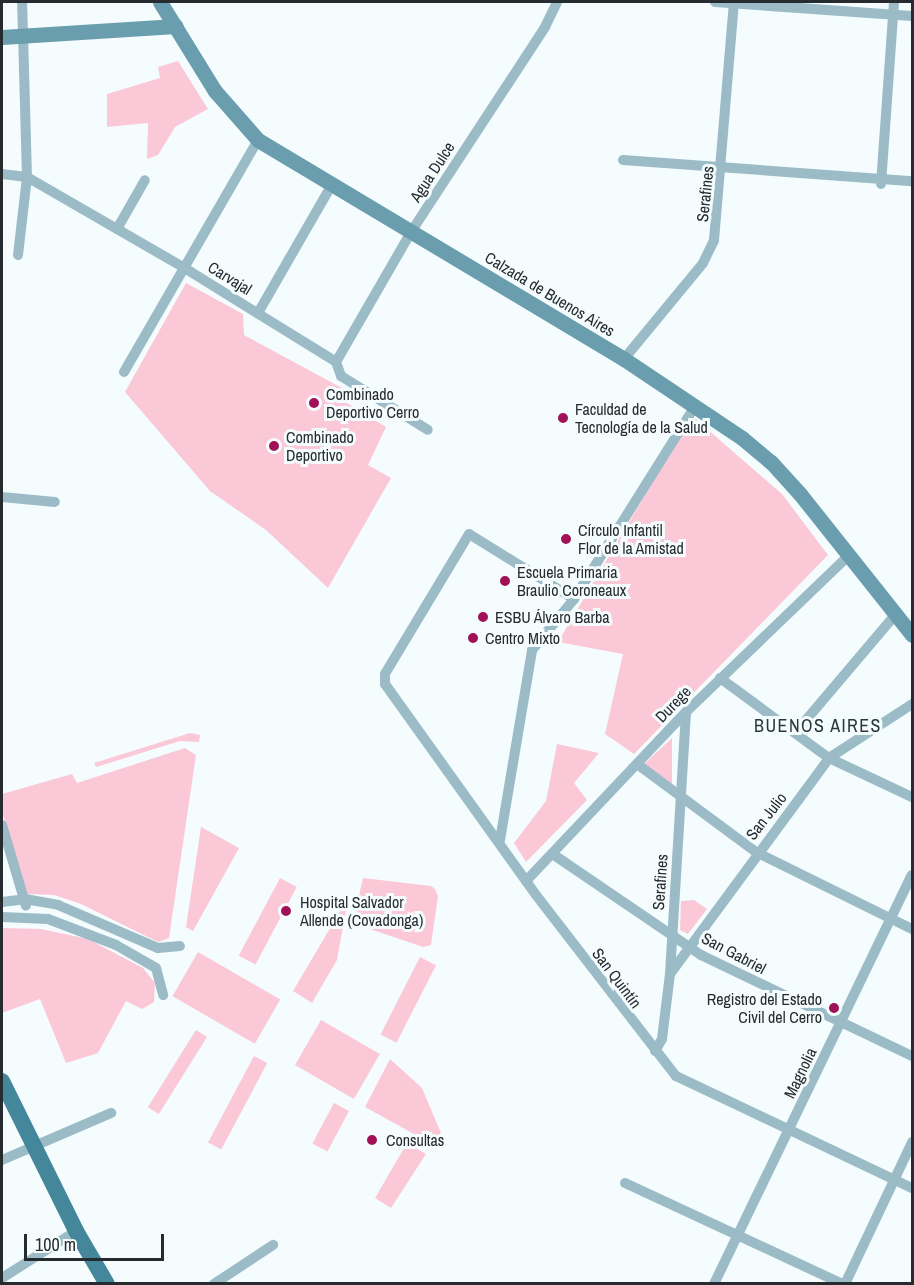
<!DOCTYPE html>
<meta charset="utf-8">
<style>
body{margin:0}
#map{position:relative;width:914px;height:1285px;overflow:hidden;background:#f5fcfe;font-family:"Archivo Narrow",sans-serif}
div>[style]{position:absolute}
.green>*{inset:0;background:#fbc8d7;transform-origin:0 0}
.street>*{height:10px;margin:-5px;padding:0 5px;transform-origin:5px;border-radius:5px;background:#9bbcc7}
.secondary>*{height:15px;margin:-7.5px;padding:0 7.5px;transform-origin:7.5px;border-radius:7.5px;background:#6a9dae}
.primary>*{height:16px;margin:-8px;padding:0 8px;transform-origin:8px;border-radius:8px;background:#44879b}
.dots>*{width:16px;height:16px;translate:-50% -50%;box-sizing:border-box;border:3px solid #f5fcfe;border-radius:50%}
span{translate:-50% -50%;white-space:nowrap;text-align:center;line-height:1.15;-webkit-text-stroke:6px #f5fcfe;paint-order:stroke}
.street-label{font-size:16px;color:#252b2e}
.poi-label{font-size:16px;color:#252b2e}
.left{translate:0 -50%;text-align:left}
.right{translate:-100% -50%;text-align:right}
.neighbourhood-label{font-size:18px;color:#2a383d;letter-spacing:1.5px}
.frame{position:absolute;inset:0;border:3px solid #252b2e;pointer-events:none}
.scale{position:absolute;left:24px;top:1234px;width:140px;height:27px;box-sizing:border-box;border:3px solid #252b2e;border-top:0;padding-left:8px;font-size:18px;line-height:21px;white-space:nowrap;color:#252b2e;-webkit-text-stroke:4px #f5fcfe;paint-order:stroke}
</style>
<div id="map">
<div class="green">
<i style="clip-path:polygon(178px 61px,208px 109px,175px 127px,158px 155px,147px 159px,148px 123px,107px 127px,107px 94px,160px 78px,158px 67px)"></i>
<i style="clip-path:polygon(186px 283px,243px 314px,244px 335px,342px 388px,337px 397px,386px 427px,368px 465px,391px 478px,328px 588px,266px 530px,210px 491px,125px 392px)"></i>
<i style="clip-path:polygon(692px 416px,782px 494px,828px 555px,634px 754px,605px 734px,623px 654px,558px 642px)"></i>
<i style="clip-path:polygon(190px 733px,200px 735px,199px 742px,180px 741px,96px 767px,94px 763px)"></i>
<i style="clip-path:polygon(672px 738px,672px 784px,644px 764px)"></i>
<i style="clip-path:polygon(557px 744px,599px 753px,574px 783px,587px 800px,526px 862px,514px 843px,546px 801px)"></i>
<i style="clip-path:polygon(185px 748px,196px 755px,169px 938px,158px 942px,81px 904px,54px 895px,26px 894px,2px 811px,2px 794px,72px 774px,77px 783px)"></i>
<i style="clip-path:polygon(201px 827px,239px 848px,193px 931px,186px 927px)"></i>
<i style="left:280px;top:878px;width:19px;height:88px;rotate:28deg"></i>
<i style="clip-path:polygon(363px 878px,431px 886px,435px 889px,438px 896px,431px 945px,423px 947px,361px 926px,355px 913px)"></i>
<i style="clip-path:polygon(694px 900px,707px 909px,688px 934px,680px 930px,681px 901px)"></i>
<i style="clip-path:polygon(342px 908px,346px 910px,337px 960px,312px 1003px,293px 991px)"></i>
<i style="clip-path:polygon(2px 928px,41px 929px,88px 939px,143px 968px,155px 983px,154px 1002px,142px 1009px,126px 1001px,98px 1053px,66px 1063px,40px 999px,2px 1013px)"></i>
<i style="left:198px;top:952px;width:95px;height:51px;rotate:30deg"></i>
<i style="left:420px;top:957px;width:18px;height:87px;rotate:27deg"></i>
<i style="left:321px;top:1020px;width:68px;height:52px;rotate:30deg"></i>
<i style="left:196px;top:1030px;width:13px;height:91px;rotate:32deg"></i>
<i style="left:254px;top:1056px;width:15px;height:98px;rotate:28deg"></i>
<i style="clip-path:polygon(390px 1059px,422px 1088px,441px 1133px,430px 1143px,365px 1107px)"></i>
<i style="left:334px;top:1103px;width:17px;height:46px;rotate:28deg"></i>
<i style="clip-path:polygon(407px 1143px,426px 1154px,391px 1208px,375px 1198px)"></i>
</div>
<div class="street">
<i style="left:715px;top:2px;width:197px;rotate:4.1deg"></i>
<i style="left:623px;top:160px;width:290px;rotate:4.2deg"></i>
<i style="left:2px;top:174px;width:25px;rotate:7deg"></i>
<i style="left:27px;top:177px;width:180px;rotate:30deg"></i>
<i style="left:183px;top:267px;width:180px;rotate:31.8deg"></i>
<i style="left:336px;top:362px;width:15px;rotate:70deg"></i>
<i style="left:341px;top:376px;width:102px;rotate:31.8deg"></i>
<i style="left:881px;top:184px;width:182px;rotate:-85.9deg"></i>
<i style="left:117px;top:229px;width:56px;rotate:-60.3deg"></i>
<i style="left:18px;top:255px;width:79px;rotate:-83.4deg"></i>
<i style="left:27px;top:177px;width:175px;rotate:-91.6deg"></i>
<i style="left:258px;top:313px;width:146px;rotate:-60.1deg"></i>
<i style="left:624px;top:359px;width:124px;rotate:-50.5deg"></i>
<i style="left:703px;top:263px;width:25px;rotate:-64deg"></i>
<i style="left:714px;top:240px;width:239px;rotate:-85.2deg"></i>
<i style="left:336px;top:362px;width:150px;rotate:-60deg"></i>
<i style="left:411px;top:232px;width:245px;rotate:-56.8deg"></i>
<i style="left:545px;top:27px;width:28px;rotate:-64deg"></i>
<i style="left:124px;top:372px;width:268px;rotate:-60deg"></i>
<i style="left:2px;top:497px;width:53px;rotate:5.4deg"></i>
<i style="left:574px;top:599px;width:123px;rotate:-148.2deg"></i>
<i style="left:469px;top:534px;width:163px;rotate:121deg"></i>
<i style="left:385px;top:674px;width:10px;rotate:90deg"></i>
<i style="left:385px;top:684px;width:259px;rotate:54.4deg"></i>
<i style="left:536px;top:895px;width:229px;rotate:52.3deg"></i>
<i style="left:676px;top:1076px;width:261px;rotate:25.4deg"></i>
<i style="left:720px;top:678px;width:135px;rotate:36.3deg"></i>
<i style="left:829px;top:758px;width:92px;rotate:25.2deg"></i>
<i style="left:795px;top:733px;width:155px;rotate:-49.7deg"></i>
<i style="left:637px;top:764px;width:148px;rotate:36.5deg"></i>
<i style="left:756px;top:852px;width:174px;rotate:26.3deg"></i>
<i style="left:2px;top:825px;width:84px;rotate:73.5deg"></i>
<i style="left:500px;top:840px;width:193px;rotate:-80.4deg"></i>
<i style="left:532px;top:650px;width:66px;rotate:-50.5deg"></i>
<i style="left:574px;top:599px;width:228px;rotate:-57.9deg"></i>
<i style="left:554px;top:855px;width:178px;rotate:34.2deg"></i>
<i style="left:701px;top:955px;width:234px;rotate:25.6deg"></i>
<i style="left:526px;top:881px;width:233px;rotate:-46.6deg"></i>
<i style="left:686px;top:712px;width:226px;rotate:-43.9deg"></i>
<i style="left:2px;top:902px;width:23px;rotate:-7deg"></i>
<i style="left:25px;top:899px;width:34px;rotate:10deg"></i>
<i style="left:58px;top:905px;width:109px;rotate:23.3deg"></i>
<i style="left:158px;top:948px;width:22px;rotate:-5deg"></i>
<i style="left:2px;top:917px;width:46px;rotate:2.5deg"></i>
<i style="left:48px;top:919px;width:73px;rotate:20.9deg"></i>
<i style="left:116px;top:945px;width:46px;rotate:29.9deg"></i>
<i style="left:156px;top:968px;width:28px;rotate:75deg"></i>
<i style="left:670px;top:974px;width:268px;rotate:-53.6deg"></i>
<i style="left:829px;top:758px;width:99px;rotate:-33deg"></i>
<i style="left:655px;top:1051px;width:14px;rotate:-60deg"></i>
<i style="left:662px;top:1039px;width:65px;rotate:-83deg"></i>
<i style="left:670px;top:974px;width:262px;rotate:-86.5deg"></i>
<i style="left:2px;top:1160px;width:119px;rotate:-23.3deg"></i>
<i style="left:625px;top:1183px;width:240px;rotate:24.9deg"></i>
<i style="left:2px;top:1278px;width:88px;rotate:-32.4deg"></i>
<i style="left:214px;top:1284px;width:71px;rotate:-33.5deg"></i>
<i style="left:714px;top:1284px;width:454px;rotate:-64.2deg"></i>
<i style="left:845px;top:1284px;width:157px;rotate:-64.7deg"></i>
</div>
<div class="secondary">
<i style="left:160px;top:2px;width:105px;rotate:58.3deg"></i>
<i style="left:215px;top:91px;width:65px;rotate:48.7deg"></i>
<i style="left:258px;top:140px;width:427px;rotate:30.9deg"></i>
<i style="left:624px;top:359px;width:142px;rotate:33.8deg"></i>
<i style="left:742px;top:438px;width:38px;rotate:40deg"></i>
<i style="left:771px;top:462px;width:43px;rotate:47.8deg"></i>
<i style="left:800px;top:494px;width:180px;rotate:51.5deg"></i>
<i style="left:2px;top:37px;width:174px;rotate:-3.6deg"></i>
</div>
<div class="primary">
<i style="left:2px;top:1081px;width:167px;rotate:63.7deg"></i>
<i style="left:76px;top:1231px;width:61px;rotate:59.7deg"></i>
</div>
<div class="dots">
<i style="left:314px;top:403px;background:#a11158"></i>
<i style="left:563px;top:418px;background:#a11158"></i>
<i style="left:274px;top:446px;background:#a11158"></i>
<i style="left:566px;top:539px;background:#a11158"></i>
<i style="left:505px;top:581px;background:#a11158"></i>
<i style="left:483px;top:617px;background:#a11158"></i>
<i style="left:473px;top:638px;background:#a11158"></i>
<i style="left:286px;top:911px;background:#a11158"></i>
<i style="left:834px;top:1008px;background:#a11158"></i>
<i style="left:372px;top:1140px;background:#a11158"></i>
</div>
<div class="street-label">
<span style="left:432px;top:172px;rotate:-57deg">Agua Dulce</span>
<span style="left:705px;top:194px;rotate:-84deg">Serafines</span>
<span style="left:230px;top:278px;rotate:32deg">Carvajal</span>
<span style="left:550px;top:294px;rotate:31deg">Calzada de Buenos Aires</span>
<span style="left:673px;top:704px;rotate:-46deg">Durege</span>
<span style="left:766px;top:816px;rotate:-52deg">San Julio</span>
<span style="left:660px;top:882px;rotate:-86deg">Serafines</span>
<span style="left:734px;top:953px;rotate:28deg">San Gabriel</span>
<span style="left:617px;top:978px;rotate:53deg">San Quintín</span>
<span style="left:800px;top:1073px;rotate:-64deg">Magnolia</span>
</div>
<div class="poi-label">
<span class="left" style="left:326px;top:403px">Combinado<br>Deportivo Cerro</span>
<span class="left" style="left:575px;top:418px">Faculdad de<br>Tecnología de la Salud</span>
<span class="left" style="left:286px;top:446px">Combinado<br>Deportivo</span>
<span class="left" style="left:578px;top:539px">Círculo Infantil<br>Flor de la Amistad</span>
<span class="left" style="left:517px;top:581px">Escuela Primaria<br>Braulio Coroneaux</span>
<span class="left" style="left:495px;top:617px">ESBU Álvaro Barba</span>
<span class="left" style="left:485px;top:638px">Centro Mixto</span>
<span class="left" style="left:300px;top:911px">Hospital Salvador<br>Allende (Covadonga)</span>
<span class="right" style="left:822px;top:1008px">Registro del Estado<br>Civil del Cerro</span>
<span class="left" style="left:386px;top:1140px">Consultas</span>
</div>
<div class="neighbourhood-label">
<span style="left:818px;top:726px">BUENOS AIRES</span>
</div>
<div class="frame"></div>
<div class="scale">100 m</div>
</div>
